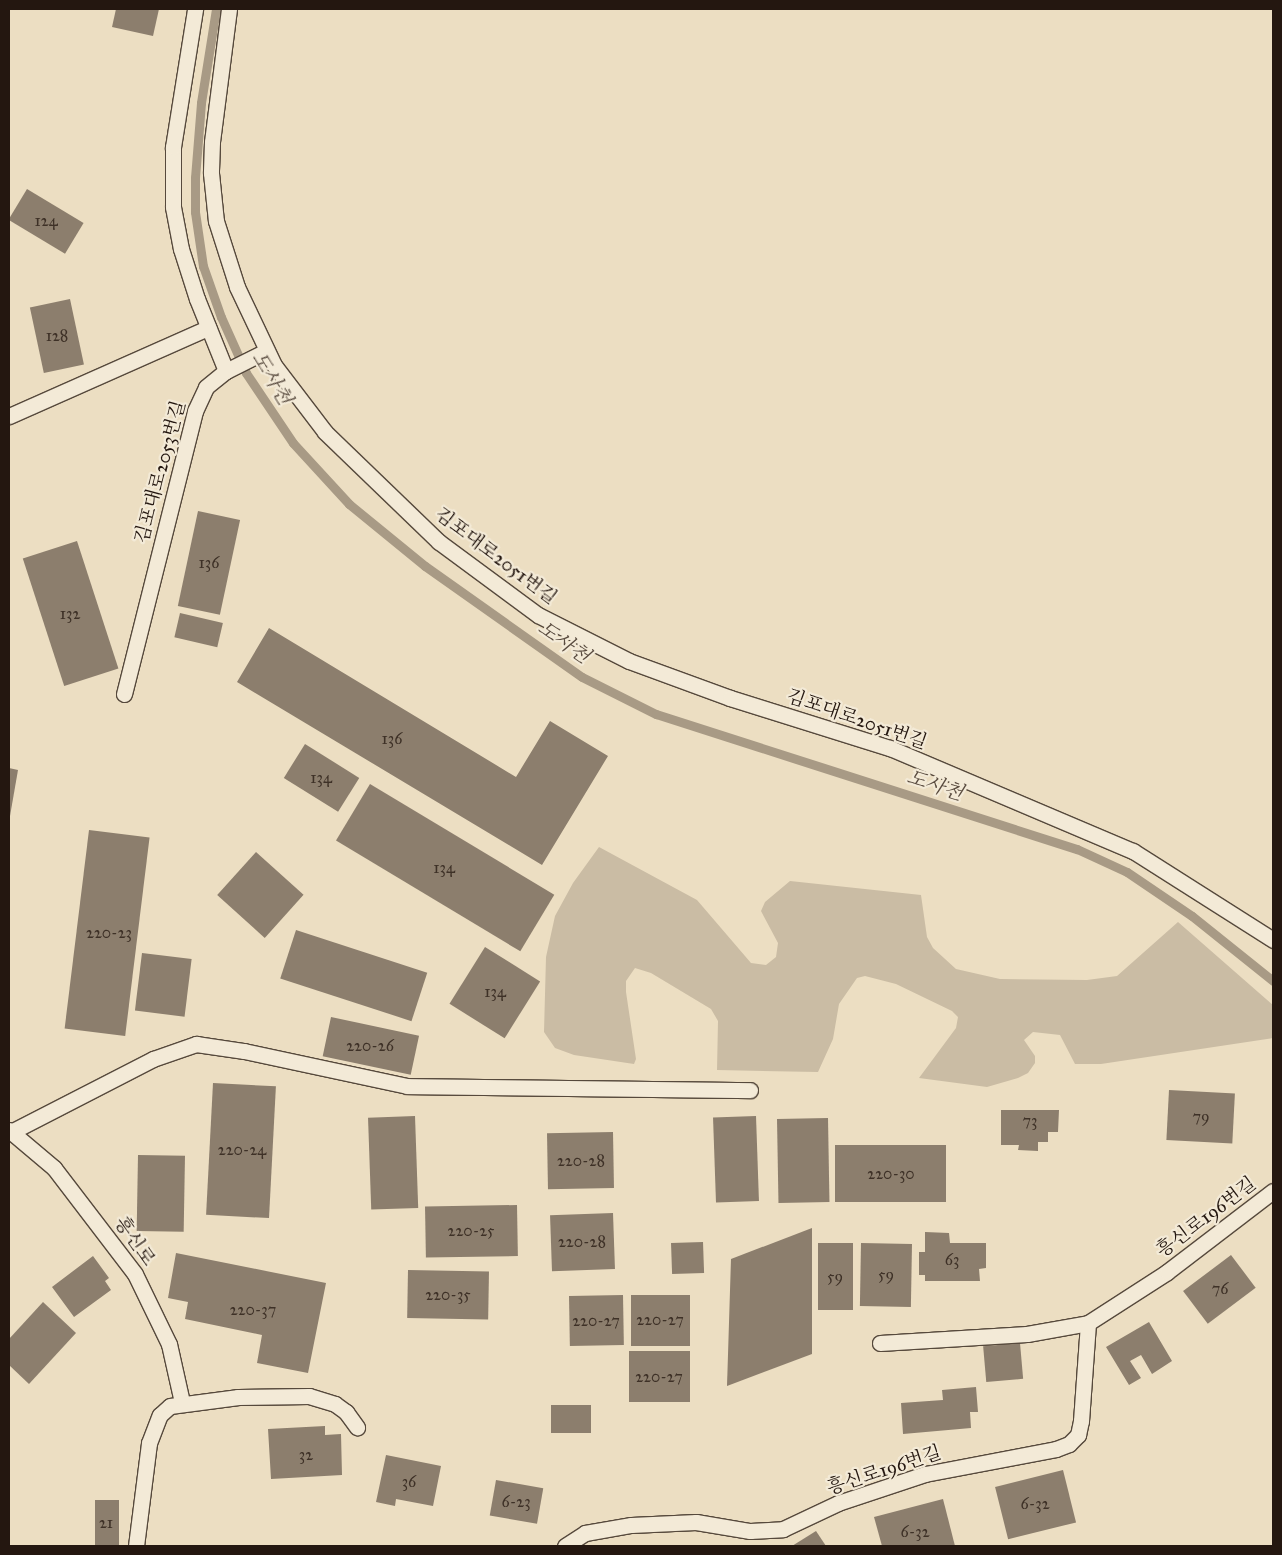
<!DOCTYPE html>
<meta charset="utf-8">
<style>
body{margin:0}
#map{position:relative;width:1282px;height:1555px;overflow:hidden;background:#ecdec2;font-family:"IM FELL Great Primer","Noto Serif KR",serif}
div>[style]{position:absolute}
.green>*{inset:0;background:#cabca4}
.stream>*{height:9px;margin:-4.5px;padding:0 4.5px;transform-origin:4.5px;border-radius:4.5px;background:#a89a85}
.building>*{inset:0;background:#8c7e6d;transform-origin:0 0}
.roads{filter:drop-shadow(1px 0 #56493c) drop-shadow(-1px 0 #56493c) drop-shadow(0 1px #56493c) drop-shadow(0 -1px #56493c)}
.lane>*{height:15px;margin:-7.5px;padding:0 7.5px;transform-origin:7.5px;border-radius:7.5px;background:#f3ead7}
span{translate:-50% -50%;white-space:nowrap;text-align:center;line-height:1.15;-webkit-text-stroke:4.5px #f3ead7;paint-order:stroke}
.number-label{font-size:16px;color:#3e3127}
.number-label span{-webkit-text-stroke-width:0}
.street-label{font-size:19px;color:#241710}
.water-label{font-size:20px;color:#594b3f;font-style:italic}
.frame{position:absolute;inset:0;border:10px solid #241710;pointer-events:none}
</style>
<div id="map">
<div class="green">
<i style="clip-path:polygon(599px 847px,697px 900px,751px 963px,766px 965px,776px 957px,778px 943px,761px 911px,765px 902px,790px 881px,921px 895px,927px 937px,933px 948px,956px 969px,1000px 979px,1087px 980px,1117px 976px,1178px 922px,1273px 1005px,1273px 1038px,1101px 1064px,1075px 1064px,1060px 1035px,1033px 1032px,1024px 1040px,1035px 1056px,1035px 1063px,1028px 1073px,1018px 1078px,987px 1087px,919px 1078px,956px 1028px,958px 1017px,952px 1011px,896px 984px,865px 976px,857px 978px,839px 1004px,833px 1039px,818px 1072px,717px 1070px,718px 1021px,711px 1009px,651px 973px,635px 968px,626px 981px,626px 992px,636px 1059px,634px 1064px,574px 1055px,555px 1048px,544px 1032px,546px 957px,555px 916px,573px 883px)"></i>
</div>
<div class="stream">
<i style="left:216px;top:9px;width:95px;rotate:99.1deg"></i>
<i style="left:201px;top:103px;width:75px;rotate:94.6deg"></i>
<i style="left:195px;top:178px;width:34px;rotate:90deg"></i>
<i style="left:195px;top:212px;width:55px;rotate:81.6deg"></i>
<i style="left:203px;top:266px;width:54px;rotate:70.6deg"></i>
<i style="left:221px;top:317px;width:61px;rotate:65.9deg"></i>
<i style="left:246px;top:373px;width:84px;rotate:56.1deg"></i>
<i style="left:293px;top:443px;width:83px;rotate:47.4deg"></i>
<i style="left:349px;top:504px;width:98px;rotate:39.2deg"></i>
<i style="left:425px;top:566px;width:192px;rotate:35.3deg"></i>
<i style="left:582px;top:677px;width:83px;rotate:26.6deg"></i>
<i style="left:656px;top:714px;width:442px;rotate:17.8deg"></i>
<i style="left:1077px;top:849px;width:55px;rotate:24.7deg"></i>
<i style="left:1127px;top:872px;width:78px;rotate:34.1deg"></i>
<i style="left:1192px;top:916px;width:104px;rotate:38.7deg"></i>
</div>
<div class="building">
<i style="clip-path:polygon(116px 9px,159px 9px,153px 36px,112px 27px)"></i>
<i style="left:27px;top:189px;width:66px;height:36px;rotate:31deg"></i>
<i style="left:70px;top:299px;width:67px;height:41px;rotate:78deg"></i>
<i style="left:198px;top:511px;width:43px;height:97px;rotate:12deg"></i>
<i style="left:77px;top:541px;width:134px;height:57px;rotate:72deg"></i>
<i style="left:180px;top:613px;width:44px;height:25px;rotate:13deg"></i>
<i style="clip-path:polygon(269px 628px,516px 777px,550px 721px,608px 756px,542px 865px,237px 682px)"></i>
<i style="left:305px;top:744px;width:64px;height:40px;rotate:32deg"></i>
<i style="clip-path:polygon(9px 768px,18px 770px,10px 816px,9px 816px)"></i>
<i style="left:370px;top:784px;width:215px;height:66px;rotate:31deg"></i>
<i style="left:89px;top:830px;width:61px;height:200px;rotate:7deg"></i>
<i style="left:256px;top:852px;width:64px;height:58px;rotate:42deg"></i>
<i style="left:296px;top:930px;width:138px;height:51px;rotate:18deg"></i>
<i style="left:485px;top:947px;width:65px;height:67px;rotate:32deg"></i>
<i style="left:142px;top:953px;width:50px;height:58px;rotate:7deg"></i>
<i style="left:331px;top:1017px;width:90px;height:40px;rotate:12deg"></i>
<i style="left:213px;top:1083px;width:63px;height:132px;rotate:3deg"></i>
<i style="left:1169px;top:1090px;width:66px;height:50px;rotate:3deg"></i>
<i style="clip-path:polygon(1001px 1110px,1059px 1110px,1058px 1132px,1048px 1132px,1048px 1142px,1038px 1142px,1038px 1151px,1018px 1150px,1019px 1145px,1001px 1145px)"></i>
<i style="left:415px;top:1116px;width:92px;height:47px;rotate:88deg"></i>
<i style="left:756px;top:1116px;width:85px;height:43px;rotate:88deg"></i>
<i style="left:828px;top:1118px;width:84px;height:51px;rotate:89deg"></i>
<i style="left:613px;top:1132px;width:56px;height:66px;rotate:89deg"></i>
<i style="left:946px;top:1145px;width:57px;height:111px;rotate:90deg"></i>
<i style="left:138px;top:1155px;width:47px;height:76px;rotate:1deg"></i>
<i style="left:517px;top:1205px;width:51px;height:92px;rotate:89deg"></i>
<i style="left:613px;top:1213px;width:56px;height:63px;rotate:88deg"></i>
<i style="clip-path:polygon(812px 1228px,812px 1354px,727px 1386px,731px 1259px)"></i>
<i style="clip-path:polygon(925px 1232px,949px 1233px,950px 1243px,986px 1243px,986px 1268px,979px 1269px,980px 1281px,925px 1281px,925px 1275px,919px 1275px,919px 1252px,925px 1252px)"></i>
<i style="left:703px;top:1242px;width:31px;height:32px;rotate:88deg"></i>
<i style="left:818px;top:1243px;width:35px;height:67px"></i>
<i style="left:861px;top:1243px;width:51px;height:63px;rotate:1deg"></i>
<i style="clip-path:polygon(176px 1253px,326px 1283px,308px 1373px,257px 1363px,262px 1335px,185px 1319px,188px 1302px,168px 1298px)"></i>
<i style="left:1231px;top:1255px;width:41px;height:60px;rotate:53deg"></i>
<i style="clip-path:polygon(93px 1256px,109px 1278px,105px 1281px,111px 1290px,74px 1317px,52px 1287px)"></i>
<i style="left:408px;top:1270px;width:81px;height:48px;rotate:1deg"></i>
<i style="left:623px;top:1295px;width:50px;height:54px;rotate:89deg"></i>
<i style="left:631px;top:1295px;width:59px;height:51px"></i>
<i style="clip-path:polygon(43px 1302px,76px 1333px,29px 1384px,9px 1365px,9px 1339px)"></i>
<i style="clip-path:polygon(1149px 1322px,1172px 1361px,1152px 1374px,1141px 1355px,1130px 1361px,1141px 1378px,1129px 1385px,1106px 1347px)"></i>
<i style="left:1020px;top:1343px;width:36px;height:37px;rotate:85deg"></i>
<i style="left:629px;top:1351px;width:61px;height:51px"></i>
<i style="clip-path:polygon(976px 1387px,978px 1412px,970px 1412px,971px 1428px,903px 1434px,901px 1403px,943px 1400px,942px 1390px)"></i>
<i style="left:551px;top:1405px;width:40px;height:28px"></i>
<i style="clip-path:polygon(325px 1426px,325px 1435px,341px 1434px,342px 1475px,271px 1479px,268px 1429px)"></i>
<i style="clip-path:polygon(386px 1455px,441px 1466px,433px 1506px,396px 1499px,395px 1506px,376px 1502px)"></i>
<i style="left:1063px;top:1470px;width:54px;height:70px;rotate:76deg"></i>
<i style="left:496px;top:1480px;width:48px;height:36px;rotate:10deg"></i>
<i style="clip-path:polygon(943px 1499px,955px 1546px,882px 1546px,874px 1517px)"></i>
<i style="left:95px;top:1500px;width:24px;height:46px"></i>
<i style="clip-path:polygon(816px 1531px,826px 1546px,792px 1546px)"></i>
</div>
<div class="roads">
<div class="lane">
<i style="left:229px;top:9px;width:134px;rotate:97.3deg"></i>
<i style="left:212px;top:142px;width:31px;rotate:92deg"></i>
<i style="left:211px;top:173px;width:48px;rotate:84.1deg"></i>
<i style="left:216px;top:221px;width:69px;rotate:72.3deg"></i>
<i style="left:237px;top:287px;width:86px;rotate:64.6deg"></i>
<i style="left:274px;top:365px;width:84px;rotate:52.7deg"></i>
<i style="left:325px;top:432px;width:158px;rotate:44deg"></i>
<i style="left:439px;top:542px;width:123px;rotate:36.4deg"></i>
<i style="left:538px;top:615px;width:102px;rotate:26.8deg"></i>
<i style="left:629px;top:661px;width:108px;rotate:20.1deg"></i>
<i style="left:730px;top:698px;width:168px;rotate:17.4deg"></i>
<i style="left:890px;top:748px;width:264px;rotate:23deg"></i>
<i style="left:1133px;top:851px;width:166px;rotate:32.4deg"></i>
<i style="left:226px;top:371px;width:45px;rotate:-26.6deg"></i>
<i style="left:9px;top:416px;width:218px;rotate:-23.9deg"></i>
<i style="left:124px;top:694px;width:292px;rotate:-75.9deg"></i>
<i style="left:195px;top:411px;width:26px;rotate:-65deg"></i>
<i style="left:206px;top:387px;width:26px;rotate:-39deg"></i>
<i style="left:226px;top:371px;width:78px;rotate:-111.9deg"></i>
<i style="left:197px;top:299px;width:52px;rotate:-107.7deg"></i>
<i style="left:181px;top:249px;width:43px;rotate:-100.8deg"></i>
<i style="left:173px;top:207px;width:60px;rotate:-90deg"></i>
<i style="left:173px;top:147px;width:140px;rotate:-80.9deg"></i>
<i style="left:9px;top:1130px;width:59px;rotate:40.2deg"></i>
<i style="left:54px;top:1168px;width:133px;rotate:52.6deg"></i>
<i style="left:135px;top:1274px;width:78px;rotate:64.1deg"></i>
<i style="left:169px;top:1344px;width:59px;rotate:77.4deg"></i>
<i style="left:11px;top:1132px;width:160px;rotate:-27.2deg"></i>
<i style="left:153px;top:1059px;width:46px;rotate:-19.2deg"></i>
<i style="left:196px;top:1044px;width:49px;rotate:8.3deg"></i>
<i style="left:244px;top:1051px;width:167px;rotate:12.1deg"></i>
<i style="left:407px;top:1086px;width:343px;rotate:0.7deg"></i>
<i style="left:880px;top:1343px;width:147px;rotate:-3.5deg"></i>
<i style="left:1027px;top:1334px;width:62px;rotate:-10.2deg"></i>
<i style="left:136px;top:1546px;width:104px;rotate:-82.8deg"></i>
<i style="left:149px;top:1443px;width:30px;rotate:-69deg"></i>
<i style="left:160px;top:1415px;width:13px;rotate:-42deg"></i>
<i style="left:170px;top:1406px;width:69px;rotate:-7.5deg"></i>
<i style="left:238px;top:1397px;width:71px;rotate:-0.8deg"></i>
<i style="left:309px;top:1396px;width:27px;rotate:17deg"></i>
<i style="left:335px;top:1404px;width:14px;rotate:36deg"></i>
<i style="left:346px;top:1412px;width:19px;rotate:54deg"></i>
<i style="left:565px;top:1546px;width:24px;rotate:-33deg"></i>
<i style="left:585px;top:1533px;width:47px;rotate:-9.9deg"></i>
<i style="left:631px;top:1525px;width:65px;rotate:-2.6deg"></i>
<i style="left:696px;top:1522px;width:55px;rotate:9.5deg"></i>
<i style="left:750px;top:1531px;width:33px;rotate:-3deg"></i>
<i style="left:783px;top:1529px;width:61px;rotate:-25.3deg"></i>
<i style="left:838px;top:1503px;width:92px;rotate:-18.4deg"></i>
<i style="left:925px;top:1474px;width:133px;rotate:-10.8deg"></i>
<i style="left:1056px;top:1449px;width:14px;rotate:-21deg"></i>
<i style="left:1069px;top:1444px;width:13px;rotate:-45deg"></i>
<i style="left:1078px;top:1435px;width:14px;rotate:-78deg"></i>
<i style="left:1081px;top:1421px;width:98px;rotate:-85.9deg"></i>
<i style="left:1088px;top:1323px;width:94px;rotate:-32.8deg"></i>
<i style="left:1167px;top:1272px;width:133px;rotate:-37.4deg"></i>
</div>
</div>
<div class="number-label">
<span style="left:46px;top:221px">124</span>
<span style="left:57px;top:336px">128</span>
<span style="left:209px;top:563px">136</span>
<span style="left:70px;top:614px">132</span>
<span style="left:392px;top:739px">136</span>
<span style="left:321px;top:778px">134</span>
<span style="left:444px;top:868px">134</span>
<span style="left:109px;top:933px">220-23</span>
<span style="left:495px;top:992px">134</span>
<span style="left:370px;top:1046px">220-26</span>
<span style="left:1201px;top:1117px">79</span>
<span style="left:1030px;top:1121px">73</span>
<span style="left:242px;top:1150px">220-24</span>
<span style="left:581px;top:1161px">220-28</span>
<span style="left:891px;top:1174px">220-30</span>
<span style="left:471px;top:1231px">220-25</span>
<span style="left:582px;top:1242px">220-28</span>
<span style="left:952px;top:1260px">63</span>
<span style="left:886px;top:1275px">59</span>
<span style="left:835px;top:1277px">59</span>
<span style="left:1220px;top:1289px">76</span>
<span style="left:448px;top:1295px">220-35</span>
<span style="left:253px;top:1310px">220-37</span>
<span style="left:660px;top:1320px">220-27</span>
<span style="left:596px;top:1321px">220-27</span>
<span style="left:659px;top:1377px">220-27</span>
<span style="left:306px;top:1455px">32</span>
<span style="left:409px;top:1482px">36</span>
<span style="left:516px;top:1502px">6-23</span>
<span style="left:1035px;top:1504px">6-32</span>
<span style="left:106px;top:1523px">21</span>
<span style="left:915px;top:1532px">6-32</span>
</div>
<div class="street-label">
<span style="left:160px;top:472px;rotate:-75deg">김포대로2053번길</span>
<span style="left:496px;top:556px;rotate:37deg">김포대로2051번길</span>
<span style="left:857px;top:719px;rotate:19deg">김포대로2051번길</span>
<span style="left:1206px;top:1217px;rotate:-37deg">흥신로196번길</span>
<span style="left:135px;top:1241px;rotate:55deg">흥신로</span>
<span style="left:884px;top:1470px;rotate:-18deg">흥신로196번길</span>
</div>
<div class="water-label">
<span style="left:272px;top:378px;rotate:59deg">도사천</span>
<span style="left:564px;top:642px;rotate:35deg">도사천</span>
<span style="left:935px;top:785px;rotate:18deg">도사천</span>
</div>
<div class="frame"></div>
</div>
